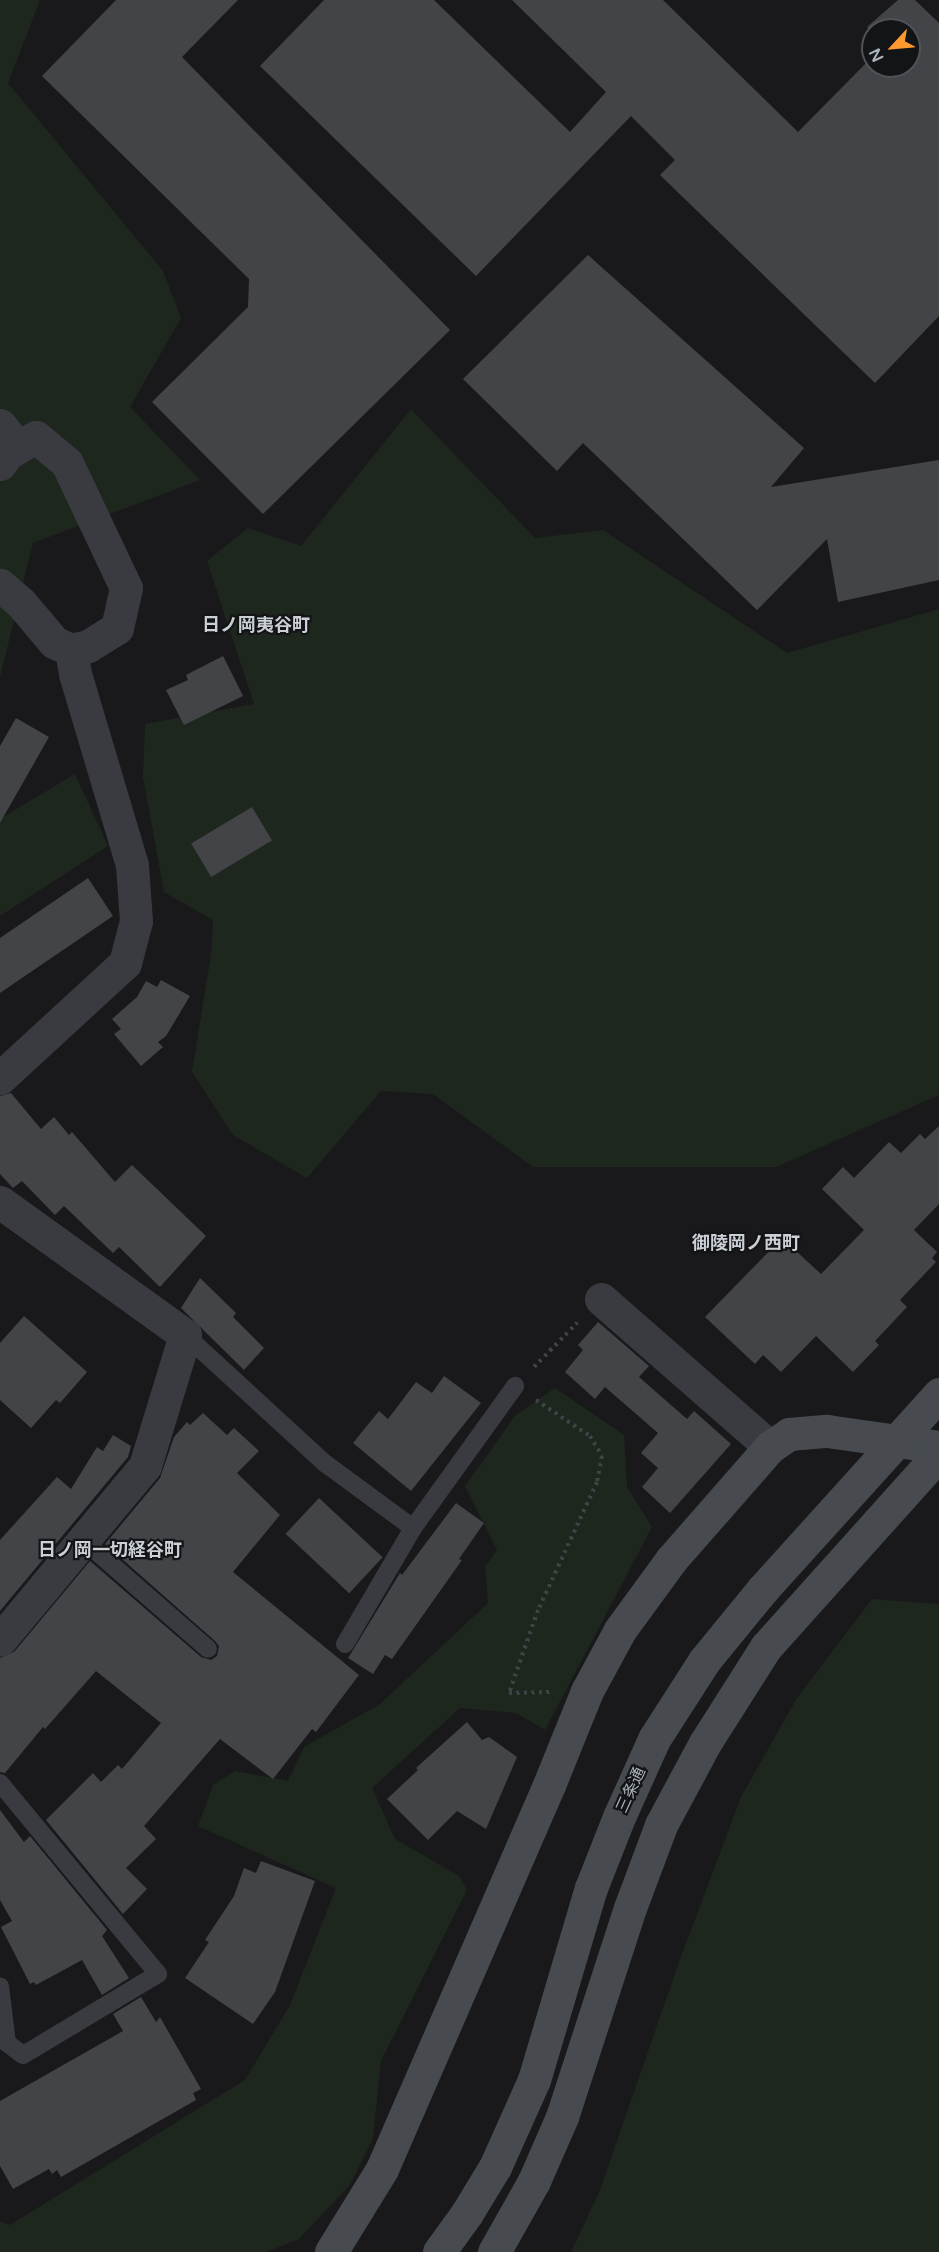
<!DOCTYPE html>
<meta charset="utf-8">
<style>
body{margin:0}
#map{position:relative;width:939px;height:2252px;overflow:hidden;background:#19191b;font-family:"Varela Round","Noto Sans JP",sans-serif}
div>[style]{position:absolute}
.green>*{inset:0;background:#1e271e}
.building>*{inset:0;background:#424448;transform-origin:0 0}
.path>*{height:4px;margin-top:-2px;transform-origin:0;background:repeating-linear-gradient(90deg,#3f4347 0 3px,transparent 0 7.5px)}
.lane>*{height:18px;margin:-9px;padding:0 9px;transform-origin:9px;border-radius:9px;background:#393b40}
.street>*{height:33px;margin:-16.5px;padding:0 16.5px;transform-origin:16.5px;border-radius:16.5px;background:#393b40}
.secondary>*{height:33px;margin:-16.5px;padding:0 16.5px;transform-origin:16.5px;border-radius:16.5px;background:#474b50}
span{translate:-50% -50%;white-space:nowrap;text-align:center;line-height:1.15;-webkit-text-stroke:4.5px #131416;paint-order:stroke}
.street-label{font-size:16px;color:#aab2bb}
.neighbourhood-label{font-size:18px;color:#cbd0d7;font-weight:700}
.north{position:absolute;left:861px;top:18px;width:60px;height:60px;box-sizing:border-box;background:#131416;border:2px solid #4f5358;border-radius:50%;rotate:244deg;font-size:16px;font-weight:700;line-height:24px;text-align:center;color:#aab2bb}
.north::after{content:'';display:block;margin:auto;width:21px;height:27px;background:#fd992e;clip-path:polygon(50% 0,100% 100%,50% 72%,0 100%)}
</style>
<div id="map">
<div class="green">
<i style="clip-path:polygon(0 0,40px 0,8px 83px,163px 271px,181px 318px,130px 407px,200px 480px,33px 543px,0 677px)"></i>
<i style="clip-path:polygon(411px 409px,535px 538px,603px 530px,787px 653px,939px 609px,939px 1095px,776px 1167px,533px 1167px,433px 1094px,381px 1091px,307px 1178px,233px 1135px,192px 1072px,211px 954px,213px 920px,164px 892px,143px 777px,145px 724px,254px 704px,207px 561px,248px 528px,301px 546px)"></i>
<i style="clip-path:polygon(75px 774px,108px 846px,0 916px,0 819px)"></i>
<i style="clip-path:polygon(555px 1388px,624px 1435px,627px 1487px,652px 1527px,545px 1730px,516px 1713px,460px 1708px,372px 1788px,395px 1839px,459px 1876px,467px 1890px,381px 2061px,373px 2138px,350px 2185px,299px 2239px,266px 2252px,0 2252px,0 2221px,10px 2225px,245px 2080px,290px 2005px,336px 1888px,198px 1826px,213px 1785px,235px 1771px,288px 1781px,304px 1747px,380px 1704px,488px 1603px,485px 1567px,497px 1550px,465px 1486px,515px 1416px)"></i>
<i style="clip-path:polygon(872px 1599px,939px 1604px,939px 2252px,571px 2252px,600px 2190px,679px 1962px,741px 1797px,797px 1698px)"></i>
</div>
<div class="building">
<i style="clip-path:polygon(116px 0,238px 0,182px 57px,450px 330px,263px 514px,152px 402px,248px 307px,249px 279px,42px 76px)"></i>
<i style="clip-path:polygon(324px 0,434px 0,570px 132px,606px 92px,512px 0,663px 0,798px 132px,873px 56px,873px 66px,909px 66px,909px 30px,873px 30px,873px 34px,867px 27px,898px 0,915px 0,939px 23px,939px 316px,875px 383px,660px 175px,675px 160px,631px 116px,476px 276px,260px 66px)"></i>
<i style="clip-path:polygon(588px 255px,804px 448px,771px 487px,939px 460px,939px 580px,838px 602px,827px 539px,757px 610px,583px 443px,557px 471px,463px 379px)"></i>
<i style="clip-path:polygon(223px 656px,243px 696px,184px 725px,166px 690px,188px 680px,186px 675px)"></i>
<i style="clip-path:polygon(16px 718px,49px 737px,0 823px,0 746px)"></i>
<i style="left:252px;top:807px;width:39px;height:71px;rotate:59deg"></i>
<i style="clip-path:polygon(88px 878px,113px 916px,0 993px,0 938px)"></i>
<i style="clip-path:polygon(161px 980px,190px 996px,166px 1036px,158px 1042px,163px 1047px,141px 1066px,114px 1034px,121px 1029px,112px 1019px,137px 997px,146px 981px,157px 987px)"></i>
<i style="clip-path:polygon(11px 1093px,41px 1129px,54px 1117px,69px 1135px,72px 1132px,115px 1182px,132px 1165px,206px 1236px,160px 1287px,119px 1247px,113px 1253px,64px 1206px,55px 1215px,22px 1181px,13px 1188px,0 1174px,0 1096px)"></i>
<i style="clip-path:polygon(939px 1126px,939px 1204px,914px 1230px,937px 1252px,932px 1258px,936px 1262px,900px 1300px,907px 1307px,875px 1341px,879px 1345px,853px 1372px,816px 1336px,781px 1372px,763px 1355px,755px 1364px,705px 1317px,782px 1238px,821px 1274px,864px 1230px,822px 1189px,843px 1167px,854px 1178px,889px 1142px,901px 1153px,920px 1134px,925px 1139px)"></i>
<i style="clip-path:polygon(200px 1278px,236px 1313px,233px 1317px,264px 1348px,244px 1370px,181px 1308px)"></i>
<i style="clip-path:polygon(24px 1316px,87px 1372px,60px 1403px,56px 1400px,31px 1428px,0 1400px,0 1343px)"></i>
<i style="clip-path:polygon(598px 1322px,649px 1366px,639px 1377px,687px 1419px,694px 1411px,731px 1444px,670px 1513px,642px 1487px,658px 1468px,641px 1453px,658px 1433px,605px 1387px,595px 1399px,565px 1372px,583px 1350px,578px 1345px)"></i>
<i style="clip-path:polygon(444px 1376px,481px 1403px,411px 1491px,353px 1443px,379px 1411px,388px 1419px,416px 1382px,432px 1393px)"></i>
<i style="clip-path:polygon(203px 1413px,227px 1435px,234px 1428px,259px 1451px,237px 1473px,280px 1515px,233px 1572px,359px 1675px,316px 1732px,312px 1729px,273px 1779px,220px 1739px,144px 1826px,156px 1839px,126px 1868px,147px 1889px,123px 1914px,46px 1820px,93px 1773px,101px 1782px,118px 1765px,122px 1769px,161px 1723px,96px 1671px,45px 1729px,43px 1727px,5px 1773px,0 1772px,0 1658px,14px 1652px,90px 1561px,201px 1657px,211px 1660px,217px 1656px,219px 1646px,215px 1641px,105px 1544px,160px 1478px,174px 1437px,187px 1422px,190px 1425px)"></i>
<i style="clip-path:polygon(113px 1435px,131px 1446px,128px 1457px,0 1611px,0 1540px,57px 1477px,71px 1489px,97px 1447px,103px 1451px)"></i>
<i style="left:319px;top:1498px;width:87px;height:49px;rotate:43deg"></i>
<i style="clip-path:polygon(456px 1503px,484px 1523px,459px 1559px,462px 1560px,392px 1659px,385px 1655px,373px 1674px,348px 1658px,400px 1573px,402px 1575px)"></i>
<i style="clip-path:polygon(467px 1722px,482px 1740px,489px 1737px,517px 1757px,486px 1829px,457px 1811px,428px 1840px,387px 1799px,418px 1770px,416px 1768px)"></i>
<i style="clip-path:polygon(0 1810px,24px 1842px,30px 1836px,107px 1930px,102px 1936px,129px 1978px,102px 1995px,82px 1960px,36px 1985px,34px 1982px,30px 1984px,1px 1927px,12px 1921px,0 1900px)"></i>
<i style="clip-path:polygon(261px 1861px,315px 1881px,275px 1992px,253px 2024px,185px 1978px,209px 1942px,205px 1940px,234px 1896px,244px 1868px,256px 1873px)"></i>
<i style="clip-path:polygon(141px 1997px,156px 2022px,160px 2017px,201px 2089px,193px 2093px,196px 2100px,61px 2177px,57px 2170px,52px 2174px,49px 2169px,13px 2189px,0 2166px,0 2101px,123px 2031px,113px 2014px)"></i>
</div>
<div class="path">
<i style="left:534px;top:1367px;width:62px;rotate:-45.7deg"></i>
<i style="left:536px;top:1400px;width:65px;rotate:33.7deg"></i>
<i style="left:590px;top:1436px;width:23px;rotate:59deg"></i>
<i style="left:602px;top:1456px;width:26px;rotate:101deg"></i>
<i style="left:597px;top:1482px;width:141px;rotate:114.7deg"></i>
<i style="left:538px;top:1610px;width:88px;rotate:109.3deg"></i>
<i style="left:509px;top:1693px;width:41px;rotate:-1.4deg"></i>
</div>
<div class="lane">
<i style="left:185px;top:1335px;width:191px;rotate:42.5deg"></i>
<i style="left:326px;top:1464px;width:108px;rotate:36.3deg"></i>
<i style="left:82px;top:1539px;width:167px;rotate:41.1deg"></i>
<i style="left:345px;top:1644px;width:134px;rotate:-59.6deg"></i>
<i style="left:413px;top:1528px;width:175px;rotate:-54.3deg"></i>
<i style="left:0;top:1783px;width:248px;rotate:50.4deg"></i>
<i style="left:158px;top:1974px;width:157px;rotate:149deg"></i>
<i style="left:23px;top:2055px;width:20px;rotate:-143deg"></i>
<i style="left:7px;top:2043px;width:57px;rotate:-97deg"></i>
</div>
<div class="street">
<i style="left:0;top:425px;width:28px;rotate:52deg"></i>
<i style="left:0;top:464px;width:14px;rotate:-54deg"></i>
<i style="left:8px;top:453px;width:32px;rotate:-30deg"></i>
<i style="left:36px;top:437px;width:40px;rotate:40deg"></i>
<i style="left:67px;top:463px;width:138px;rotate:64.7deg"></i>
<i style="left:126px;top:588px;width:41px;rotate:102.7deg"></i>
<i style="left:117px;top:628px;width:34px;rotate:148deg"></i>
<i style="left:88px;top:646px;width:17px;rotate:167deg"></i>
<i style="left:71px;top:650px;width:19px;rotate:-155deg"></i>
<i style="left:54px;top:642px;width:51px;rotate:-130.2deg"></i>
<i style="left:21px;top:603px;width:28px;rotate:-139deg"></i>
<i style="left:0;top:1078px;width:170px;rotate:-42.6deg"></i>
<i style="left:125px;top:963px;width:43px;rotate:-75.3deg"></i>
<i style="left:136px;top:921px;width:56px;rotate:-94.1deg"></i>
<i style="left:132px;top:865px;width:199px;rotate:-106.6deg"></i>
<i style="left:75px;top:674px;width:24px;rotate:-99deg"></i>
<i style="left:0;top:1202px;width:228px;rotate:35.7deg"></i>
<i style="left:185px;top:1335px;width:137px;rotate:107deg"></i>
<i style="left:145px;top:1466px;width:226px;rotate:129.8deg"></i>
<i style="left:601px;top:1299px;width:225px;rotate:41.2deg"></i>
</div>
<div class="secondary">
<i style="left:331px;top:2252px;width:97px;rotate:-58.4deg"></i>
<i style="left:382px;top:2169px;width:419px;rotate:-66.5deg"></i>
<i style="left:549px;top:1785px;width:101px;rotate:-68deg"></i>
<i style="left:587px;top:1691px;width:69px;rotate:-61.6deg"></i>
<i style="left:620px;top:1630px;width:87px;rotate:-53.9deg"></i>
<i style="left:671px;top:1560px;width:150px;rotate:-48.8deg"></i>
<i style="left:770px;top:1447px;width:23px;rotate:-34deg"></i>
<i style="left:789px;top:1434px;width:38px;rotate:-5deg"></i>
<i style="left:827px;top:1431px;width:113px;rotate:8.1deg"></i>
<i style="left:439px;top:2252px;width:48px;rotate:-54.3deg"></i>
<i style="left:467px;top:2213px;width:54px;rotate:-58.7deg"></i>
<i style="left:495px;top:2167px;width:95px;rotate:-65.9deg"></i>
<i style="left:534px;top:2080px;width:200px;rotate:-73.5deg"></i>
<i style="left:591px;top:1888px;width:76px;rotate:-68.5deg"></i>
<i style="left:619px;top:1817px;width:85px;rotate:-65.8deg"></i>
<i style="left:654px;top:1739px;width:93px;rotate:-57.3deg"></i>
<i style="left:704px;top:1661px;width:93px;rotate:-50.7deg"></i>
<i style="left:763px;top:1589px;width:263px;rotate:-47.9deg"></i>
<i style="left:494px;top:2252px;width:81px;rotate:-60.6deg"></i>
<i style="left:534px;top:2181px;width:70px;rotate:-66.4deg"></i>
<i style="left:562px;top:2117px;width:220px;rotate:-72deg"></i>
<i style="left:630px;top:1908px;width:89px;rotate:-69.5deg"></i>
<i style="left:661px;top:1825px;width:93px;rotate:-61.8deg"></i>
<i style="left:705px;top:1743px;width:114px;rotate:-57.6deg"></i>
<i style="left:766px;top:1647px;width:259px;rotate:-48.1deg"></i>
</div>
<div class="street-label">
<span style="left:631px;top:1790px;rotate:-66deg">三条通</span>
</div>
<div class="neighbourhood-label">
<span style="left:256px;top:625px">日ノ岡夷谷町</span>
<span style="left:746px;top:1243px">御陵岡ノ西町</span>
<span style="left:110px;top:1550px">日ノ岡一切経谷町</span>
</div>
<div class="north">N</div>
</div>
